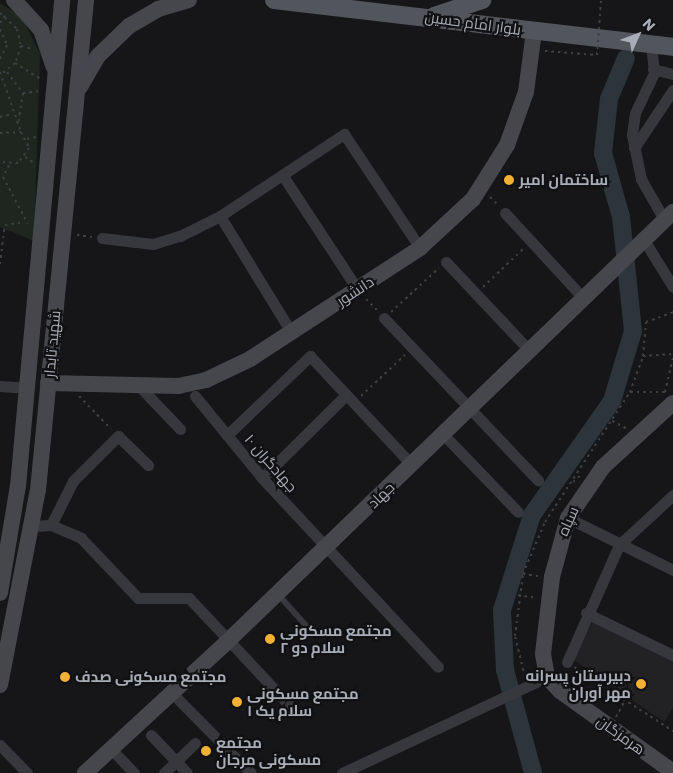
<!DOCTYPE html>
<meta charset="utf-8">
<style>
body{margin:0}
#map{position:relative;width:673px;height:773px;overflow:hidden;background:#161618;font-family:Poppins,Cairo,sans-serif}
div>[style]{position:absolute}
.built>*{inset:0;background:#222225}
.green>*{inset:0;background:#1e261f}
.river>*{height:18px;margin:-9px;padding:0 9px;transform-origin:9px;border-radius:9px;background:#2c353c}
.path>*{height:2px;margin-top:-1px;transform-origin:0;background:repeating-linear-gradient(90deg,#3d3f44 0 2.5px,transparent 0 6.5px)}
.lane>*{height:5.5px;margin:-2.75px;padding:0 2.75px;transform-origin:2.75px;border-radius:2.75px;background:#37383d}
.street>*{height:11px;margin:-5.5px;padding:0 5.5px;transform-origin:5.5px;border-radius:5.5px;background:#37383d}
.secondary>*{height:16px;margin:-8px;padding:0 8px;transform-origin:8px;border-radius:8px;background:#45474d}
.primary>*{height:18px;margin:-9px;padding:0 9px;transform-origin:9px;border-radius:9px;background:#53555c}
.path-bridge>*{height:2px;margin-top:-1px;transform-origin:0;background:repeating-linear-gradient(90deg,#3d3f44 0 2.5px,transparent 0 6.5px)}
.dots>*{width:14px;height:14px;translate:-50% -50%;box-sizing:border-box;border:2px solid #111113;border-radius:50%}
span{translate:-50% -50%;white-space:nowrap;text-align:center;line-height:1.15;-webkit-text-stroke:4.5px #111113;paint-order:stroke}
.street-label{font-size:15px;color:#a8adb8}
.poi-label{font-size:15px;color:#a8adb8;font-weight:700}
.left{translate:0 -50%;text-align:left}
.right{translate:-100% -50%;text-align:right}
.north{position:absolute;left:613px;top:10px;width:50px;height:50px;-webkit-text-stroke:4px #111113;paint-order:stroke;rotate:47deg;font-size:14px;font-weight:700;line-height:20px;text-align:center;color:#a8adb8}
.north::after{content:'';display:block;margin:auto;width:18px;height:22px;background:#a8adb8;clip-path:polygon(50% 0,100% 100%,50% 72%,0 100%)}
</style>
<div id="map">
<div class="built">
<i style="clip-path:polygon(593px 622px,673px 660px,673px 708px,664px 722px,571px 658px)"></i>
</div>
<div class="green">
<i style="clip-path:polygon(0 3px,22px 17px,40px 54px,34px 241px,0 227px)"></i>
</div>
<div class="river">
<i style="left:533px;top:773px;width:107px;rotate:-105.2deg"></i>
<i style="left:505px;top:670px;width:60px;rotate:-92.9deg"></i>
<i style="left:502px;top:610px;width:100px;rotate:-72.5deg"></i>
<i style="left:532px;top:515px;width:139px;rotate:-54.9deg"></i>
<i style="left:612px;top:401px;width:73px;rotate:-73.3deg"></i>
<i style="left:633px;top:331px;width:115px;rotate:-96deg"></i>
<i style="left:621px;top:217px;width:66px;rotate:-105.7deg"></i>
<i style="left:603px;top:153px;width:54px;rotate:-83.7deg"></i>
<i style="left:609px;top:99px;width:44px;rotate:-67.5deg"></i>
</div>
<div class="path">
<i style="left:0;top:13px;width:23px;rotate:43deg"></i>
<i style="left:17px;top:29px;width:17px;rotate:77deg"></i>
<i style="left:21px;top:46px;width:18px;rotate:109deg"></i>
<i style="left:15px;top:63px;width:19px;rotate:141deg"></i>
<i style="left:0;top:23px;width:11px;rotate:-56deg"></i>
<i style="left:0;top:29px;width:17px;rotate:66deg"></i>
<i style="left:7px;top:45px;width:16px;rotate:117deg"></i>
<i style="left:21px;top:46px;width:12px;rotate:14deg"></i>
<i style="left:545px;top:51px;width:52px;rotate:4.4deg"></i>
<i style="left:15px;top:63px;width:31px;rotate:32deg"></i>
<i style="left:0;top:72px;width:64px;rotate:70.7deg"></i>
<i style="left:7px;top:72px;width:26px;rotate:53deg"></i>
<i style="left:23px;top:93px;width:32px;rotate:99deg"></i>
<i style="left:23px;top:93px;width:18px;rotate:-6deg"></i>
<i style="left:0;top:117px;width:12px;rotate:-14deg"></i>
<i style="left:0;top:133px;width:21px;rotate:-3deg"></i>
<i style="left:21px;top:132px;width:18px;rotate:63deg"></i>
<i style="left:29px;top:148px;width:19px;rotate:126deg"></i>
<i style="left:18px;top:163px;width:18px;rotate:-177deg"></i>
<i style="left:27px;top:139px;width:9px;rotate:-13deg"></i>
<i style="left:25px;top:157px;width:11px;rotate:34deg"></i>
<i style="left:9px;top:165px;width:13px;rotate:117deg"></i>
<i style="left:3px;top:177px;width:53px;rotate:62deg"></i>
<i style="left:490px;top:197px;width:13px;rotate:45deg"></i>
<i style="left:77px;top:235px;width:15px;rotate:8deg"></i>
<i style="left:0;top:264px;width:39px;rotate:-83deg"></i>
<i style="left:5px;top:225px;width:18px;rotate:-9deg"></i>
<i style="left:483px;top:287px;width:55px;rotate:-43.5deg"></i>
<i style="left:366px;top:299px;width:17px;rotate:45deg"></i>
<i style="left:391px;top:312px;width:65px;rotate:-42.5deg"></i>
<i style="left:643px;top:356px;width:30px;rotate:-4deg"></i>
<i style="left:630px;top:392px;width:35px"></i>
<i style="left:665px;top:392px;width:35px;rotate:-77deg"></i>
<i style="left:79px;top:396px;width:46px;rotate:45.9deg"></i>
<i style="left:361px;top:396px;width:60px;rotate:-43deg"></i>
<i style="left:612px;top:421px;width:16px;rotate:27deg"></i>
<i style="left:573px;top:482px;width:12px;rotate:-42deg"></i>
<i style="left:523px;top:574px;width:15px;rotate:8deg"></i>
<i style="left:518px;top:595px;width:18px;rotate:9deg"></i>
<i style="left:574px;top:667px;width:118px;rotate:32.9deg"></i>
<i style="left:525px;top:677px;width:42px;rotate:-103.7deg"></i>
<i style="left:515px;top:636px;width:63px;rotate:-82.6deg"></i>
<i style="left:523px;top:574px;width:56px;rotate:-67.1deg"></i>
<i style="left:545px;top:522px;width:155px;rotate:-56.8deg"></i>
<i style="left:630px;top:392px;width:38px;rotate:-70deg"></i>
<i style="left:643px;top:356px;width:34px;rotate:-85deg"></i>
<i style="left:646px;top:322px;width:29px;rotate:-20deg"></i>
<i style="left:616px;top:717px;width:18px;rotate:-61deg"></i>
</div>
<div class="lane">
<i style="left:279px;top:595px;width:52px;rotate:48.1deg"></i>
</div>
<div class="street">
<i style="left:651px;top:44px;width:29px;rotate:84deg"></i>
<i style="left:654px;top:73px;width:44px;rotate:115.4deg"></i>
<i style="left:635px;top:113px;width:22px;rotate:98deg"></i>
<i style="left:632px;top:135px;width:45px;rotate:78.4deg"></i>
<i style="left:641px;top:179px;width:48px;rotate:60.3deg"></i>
<i style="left:653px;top:69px;width:21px;rotate:14deg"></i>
<i style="left:634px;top:148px;width:70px;rotate:-56.1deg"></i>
<i style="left:283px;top:176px;width:136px;rotate:56.7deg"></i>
<i style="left:505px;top:213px;width:117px;rotate:47.4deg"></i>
<i style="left:220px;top:216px;width:136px;rotate:58.5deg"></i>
<i style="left:102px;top:238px;width:51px;rotate:6.7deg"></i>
<i style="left:153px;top:244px;width:28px;rotate:-17deg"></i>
<i style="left:180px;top:236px;width:45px;rotate:-26.6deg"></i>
<i style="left:220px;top:216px;width:149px;rotate:-33.5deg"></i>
<i style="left:344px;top:134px;width:137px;rotate:56.3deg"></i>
<i style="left:644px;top:240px;width:55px;rotate:58.3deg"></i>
<i style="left:446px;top:262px;width:122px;rotate:46.7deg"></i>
<i style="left:384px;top:318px;width:224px;rotate:46.5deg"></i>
<i style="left:0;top:386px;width:26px;rotate:4deg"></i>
<i style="left:140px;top:387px;width:58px;rotate:46.4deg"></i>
<i style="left:195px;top:396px;width:106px;rotate:50.7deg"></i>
<i style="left:262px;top:478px;width:258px;rotate:47deg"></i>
<i style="left:443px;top:434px;width:108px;rotate:46.1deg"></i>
<i style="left:227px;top:435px;width:115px;rotate:-43.6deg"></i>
<i style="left:310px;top:356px;width:149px;rotate:46.9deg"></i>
<i style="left:262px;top:478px;width:118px;rotate:-44.7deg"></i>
<i style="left:568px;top:518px;width:117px;rotate:26.3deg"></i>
<i style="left:51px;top:525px;width:33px;rotate:23deg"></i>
<i style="left:81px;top:538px;width:83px;rotate:46.5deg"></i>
<i style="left:138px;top:598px;width:51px"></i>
<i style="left:189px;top:598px;width:152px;rotate:46.9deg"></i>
<i style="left:33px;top:526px;width:18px;rotate:-3deg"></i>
<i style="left:51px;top:525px;width:49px;rotate:-63.4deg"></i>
<i style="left:73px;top:481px;width:64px;rotate:-45deg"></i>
<i style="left:118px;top:436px;width:42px;rotate:44deg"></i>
<i style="left:586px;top:613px;width:97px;rotate:25.8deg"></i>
<i style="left:567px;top:662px;width:128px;rotate:-66deg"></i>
<i style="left:619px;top:545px;width:74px;rotate:-42.8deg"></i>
<i style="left:172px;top:693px;width:112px;rotate:45.4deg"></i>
<i style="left:151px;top:735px;width:52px;rotate:46.5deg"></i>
<i style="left:0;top:745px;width:39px;rotate:46deg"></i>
<i style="left:111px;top:749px;width:33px;rotate:46deg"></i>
<i style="left:164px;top:773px;width:43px;rotate:-44.1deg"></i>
<i style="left:342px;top:773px;width:226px;rotate:-25.1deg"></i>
</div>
<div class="secondary">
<i style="left:14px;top:0;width:40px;rotate:48deg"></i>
<i style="left:41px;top:30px;width:39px;rotate:71deg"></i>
<i style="left:80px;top:87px;width:34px;rotate:-60deg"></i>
<i style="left:97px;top:57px;width:45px;rotate:-44.1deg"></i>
<i style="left:129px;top:26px;width:34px;rotate:-30deg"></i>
<i style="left:158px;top:9px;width:32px;rotate:-16deg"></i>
<i style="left:48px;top:383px;width:130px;rotate:1.3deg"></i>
<i style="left:178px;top:386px;width:29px;rotate:-12deg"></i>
<i style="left:206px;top:380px;width:49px;rotate:-25.5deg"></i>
<i style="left:250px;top:359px;width:203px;rotate:-33.1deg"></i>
<i style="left:420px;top:248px;width:72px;rotate:-42.8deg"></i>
<i style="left:473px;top:199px;width:64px;rotate:-57.8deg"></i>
<i style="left:507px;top:145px;width:56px;rotate:-70.3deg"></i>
<i style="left:526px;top:92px;width:62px;rotate:-82.5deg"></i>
<i style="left:673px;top:403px;width:95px;rotate:137.6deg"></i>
<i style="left:603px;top:467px;width:62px;rotate:124.5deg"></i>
<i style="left:568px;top:518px;width:61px;rotate:105.2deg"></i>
<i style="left:552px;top:577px;width:78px;rotate:96.7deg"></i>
<i style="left:543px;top:654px;width:23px;rotate:80deg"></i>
<i style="left:547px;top:677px;width:19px;rotate:47deg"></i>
<i style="left:560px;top:691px;width:139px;rotate:35.6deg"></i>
<i style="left:0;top:593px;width:109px;rotate:-80.5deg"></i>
<i style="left:18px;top:486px;width:488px;rotate:-84.8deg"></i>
<i style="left:0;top:685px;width:199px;rotate:-79deg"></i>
<i style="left:38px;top:490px;width:492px;rotate:-84.4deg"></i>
<i style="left:85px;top:773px;width:196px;rotate:-42.7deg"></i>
<i style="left:229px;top:640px;width:617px;rotate:-43.95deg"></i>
</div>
<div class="primary">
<i style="left:274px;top:0;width:402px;rotate:6.7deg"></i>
<i style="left:434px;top:16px;width:51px;rotate:-18.4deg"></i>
</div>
<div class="path-bridge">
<i style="left:597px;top:55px;width:55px;rotate:-85.8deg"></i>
</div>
<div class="dots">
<i style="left:509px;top:180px;background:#f2b134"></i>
<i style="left:270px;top:639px;background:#f2b134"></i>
<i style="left:65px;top:677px;background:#f2b134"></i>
<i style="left:641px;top:684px;background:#f2b134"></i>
<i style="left:237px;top:702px;background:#f2b134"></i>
<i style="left:206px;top:751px;background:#f2b134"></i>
</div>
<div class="street-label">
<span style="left:473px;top:23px;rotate:8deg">بلوار امام حسین</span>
<span style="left:355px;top:291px;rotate:-33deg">دانشور</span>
<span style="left:52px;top:344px;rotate:-85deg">شهید تابدار</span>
<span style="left:271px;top:463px;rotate:49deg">جهادگران ۱۰</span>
<span style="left:381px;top:495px;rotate:-44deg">جهاد</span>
<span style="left:568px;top:521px;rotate:-66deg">سپاه</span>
<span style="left:621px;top:735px;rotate:36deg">هرمزگان</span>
</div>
<div class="poi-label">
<span class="left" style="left:519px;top:180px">ساختمان امیر</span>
<span class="left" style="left:280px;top:639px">مجتمع مسکونی<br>سلام دو ۲</span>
<span class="right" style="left:631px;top:684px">دبیرستان پسرانه<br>مهر آوران</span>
<span class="left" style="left:75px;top:677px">مجتمع مسکونی صدف</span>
<span class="left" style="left:247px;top:702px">مجتمع مسکونی<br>سلام یک ۱</span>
<span class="left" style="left:216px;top:751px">مجتمع<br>مسکونی مرجان</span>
</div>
<div class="north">N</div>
</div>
